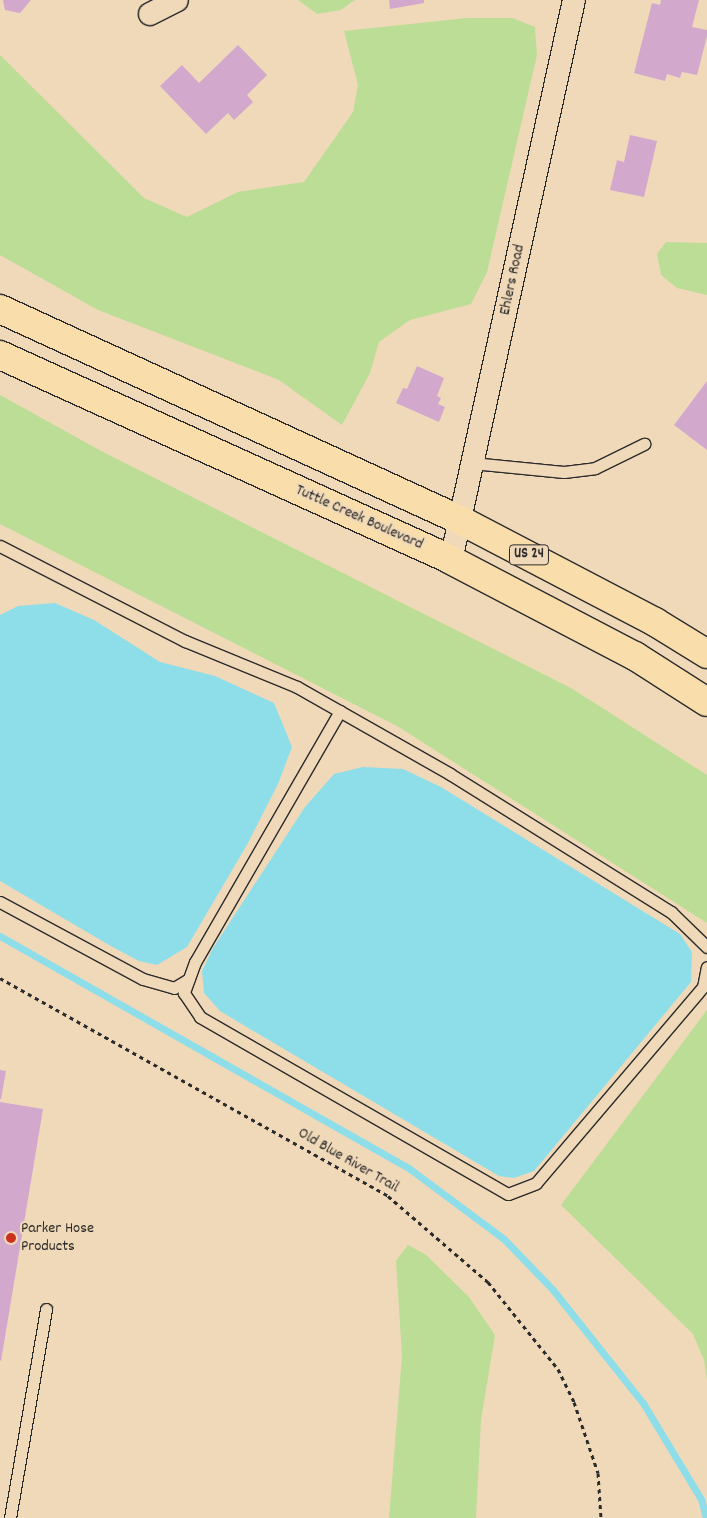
<!DOCTYPE html>
<style>
body{margin:0}
#map{position:relative;width:707px;height:1518px;overflow:hidden;background:#f0d9b8;font-family:Dekko,sans-serif}
div>[style]{position:absolute}
.green>*{inset:0;background:#bcdd96}
.water>*{inset:0;background:#8edeea}
.stream>*{height:7px;margin:-3.5px;padding:0 3.5px;transform-origin:3.5px;border-radius:3.5px;background:#8edeea}
.building>*{inset:0;background:#d2a8cd}
.path>*{height:3px;margin-top:-1.5px;transform-origin:0;background:repeating-linear-gradient(90deg,#2b2b2b 0 4px,transparent 0 8px)}
.roads{filter:drop-shadow(1px 0 #2b2b2b) drop-shadow(-1px 0 #2b2b2b) drop-shadow(0 1px #2b2b2b) drop-shadow(0 -1px #2b2b2b)}
.service>*{height:11px;margin:-5.5px;padding:0 5.5px;transform-origin:5.5px;border-radius:5.5px;background:#f0d9b8}
.minor>*{height:22px;margin:-11px;padding:0 11px;transform-origin:11px;border-radius:11px;background:#f0d9b8}
.trunk>*{height:28px;margin:-14px;padding:0 14px;transform-origin:14px;border-radius:14px;background:#f9deab}
.dots>*{width:14px;height:14px;translate:-50% -50%;box-sizing:border-box;border:2px solid #f0d9b8;border-radius:50%}
span{translate:-50% -50%;white-space:nowrap;text-align:center;line-height:1.15;-webkit-text-stroke:4.5px #f0d9b8;paint-order:stroke}
.shield-label span{padding:1px 4px;background:#f0d9b8;border:1px solid;border-radius:4px;-webkit-text-stroke-width:0}
.shield-label{font-size:15px;color:#2b2b2b;font-weight:700}
.street-label{font-size:16px;color:#2b2b2b}
.poi-label{font-size:16px;color:#2b2b2b}
.left{translate:0 -50%;text-align:left}
</style>
<div id="map">
<div class="green">
<i style="clip-path:polygon(298px 0,355px 0,341px 10px,317px 14px)"></i>
<i style="clip-path:polygon(467px 18px,513px 18px,535px 27px,537px 55px,487px 272px,471px 304px,410px 320px,379px 342px,370px 373px,342px 425px,279px 380px,98px 310px,0 255px,0 55px,144px 198px,187px 217px,238px 192px,304px 182px,353px 112px,358px 85px,344px 31px)"></i>
<i style="clip-path:polygon(666px 242px,707px 243px,707px 295px,677px 288px,661px 275px,657px 254px)"></i>
<i style="clip-path:polygon(0 395px,103px 452px,571px 688px,707px 775px,707px 923px,397px 726px,0 524px)"></i>
<i style="clip-path:polygon(707px 1010px,707px 1380px,704px 1360px,693px 1334px,561px 1205px)"></i>
<i style="clip-path:polygon(408px 1245px,425px 1254px,469px 1297px,495px 1335px,481px 1420px,476px 1518px,389px 1518px,402px 1356px,396px 1261px)"></i>
</div>
<div class="water">
<i style="clip-path:polygon(55px 603px,94px 620px,160px 662px,215px 676px,274px 703px,292px 747px,278px 784px,248px 843px,187px 947px,157px 965px,139px 961px,109px 945px,0 881px,0 615px,18px 606px)"></i>
<i style="clip-path:polygon(363px 767px,403px 769px,441px 787px,680px 934px,692px 952px,691px 982px,534px 1171px,514px 1178px,499px 1176px,250px 1029px,220px 1011px,204px 993px,202px 971px,213px 948px,305px 807px,334px 774px)"></i>
</div>
<div class="stream">
<i style="left:0;top:936px;width:472px;rotate:29.6deg"></i>
<i style="left:410px;top:1169px;width:117px;rotate:36.7deg"></i>
<i style="left:504px;top:1239px;width:71px;rotate:46.1deg"></i>
<i style="left:553px;top:1290px;width:144px;rotate:51.5deg"></i>
<i style="left:643px;top:1403px;width:112px;rotate:58.9deg"></i>
<i style="left:701px;top:1499px;width:20px;rotate:75deg"></i>
</div>
<div class="building">
<i style="clip-path:polygon(3px 0,31px 0,20px 13px,5px 10px)"></i>
<i style="clip-path:polygon(389px 0,424px 0,424px 3px,390px 9px)"></i>
<i style="clip-path:polygon(661px 0,699px 0,692px 27px,707px 30px,707px 36px,697px 75px,682px 72px,680px 78px,667px 74px,665px 81px,634px 73px,652px 3px,660px 5px)"></i>
<i style="clip-path:polygon(238px 45px,267px 75px,247px 95px,253px 102px,234px 120px,228px 113px,206px 134px,160px 86px,182px 65px,199px 83px)"></i>
<i style="clip-path:polygon(630px 135px,657px 141px,644px 197px,610px 190px,617px 160px,624px 162px)"></i>
<i style="clip-path:polygon(417px 366px,444px 378px,437px 396px,441px 398px,438px 404px,445px 407px,439px 422px,396px 403px,403px 388px,407px 389px)"></i>
<i style="clip-path:polygon(707px 381px,707px 450px,674px 425px)"></i>
<i style="clip-path:polygon(0 1070px,6px 1071px,1px 1099px,0 1099px)"></i>
<i style="clip-path:polygon(0 1102px,43px 1109px,1px 1361px,0 1360px)"></i>
</div>
<div class="path">
<i style="left:0;top:978px;width:445px;rotate:29.3deg"></i>
<i style="left:388px;top:1196px;width:132px;rotate:40.7deg"></i>
<i style="left:488px;top:1282px;width:112px;rotate:51.2deg"></i>
<i style="left:558px;top:1369px;width:37px;rotate:64deg"></i>
<i style="left:574px;top:1402px;width:75px;rotate:71.3deg"></i>
<i style="left:598px;top:1473px;width:45px;rotate:86.2deg"></i>
</div>
<div class="roads">
<div class="service">
<i style="left:472px;top:463px;width:92px;rotate:5.6deg"></i>
<i style="left:564px;top:472px;width:31px;rotate:-7deg"></i>
<i style="left:595px;top:468px;width:55px;rotate:-26.1deg"></i>
<i style="left:0;top:546px;width:208px;rotate:27.2deg"></i>
<i style="left:185px;top:641px;width:121px;rotate:22.3deg"></i>
<i style="left:297px;top:687px;width:176px;rotate:29.6deg"></i>
<i style="left:450px;top:774px;width:261px;rotate:32deg"></i>
<i style="left:671px;top:912px;width:50px;rotate:44.2deg"></i>
<i style="left:340px;top:711px;width:290px;rotate:120deg"></i>
<i style="left:195px;top:962px;width:33px;rotate:110deg"></i>
<i style="left:184px;top:993px;width:29px;rotate:56deg"></i>
<i style="left:200px;top:1017px;width:355px;rotate:29.9deg"></i>
<i style="left:508px;top:1194px;width:30px;rotate:-21deg"></i>
<i style="left:536px;top:1183px;width:257px;rotate:-49.6deg"></i>
<i style="left:703px;top:987px;width:20px;rotate:-79deg"></i>
<i style="left:0;top:902px;width:162px;rotate:28.3deg"></i>
<i style="left:143px;top:979px;width:32px;rotate:16deg"></i>
<i style="left:174px;top:988px;width:17px;rotate:-31deg"></i>
<i style="left:10px;top:1518px;width:212px;rotate:-80.2deg"></i>
</div>
<div class="minor">
<i style="left:150px;top:14px;width:30px;rotate:-27deg"></i>
<i style="left:451px;top:560px;width:573px;rotate:-77.61deg"></i>
</div>
<div class="trunk">
<i style="left:0;top:309px;width:506px;rotate:24.64deg"></i>
<i style="left:460px;top:520px;width:220px;rotate:27.6deg"></i>
<i style="left:655px;top:622px;width:61px;rotate:31.6deg"></i>
<i style="left:0;top:355px;width:495px;rotate:24.4deg"></i>
<i style="left:451px;top:560px;width:208px;rotate:27.6deg"></i>
<i style="left:635px;top:656px;width:85px;rotate:32.6deg"></i>
</div>
</div>
<div class="dots">
<i style="left:11px;top:1238px;background:#c8321e"></i>
</div>
<div class="shield-label">
<span style="left:529px;top:555px">US 24</span>
</div>
<div class="street-label">
<span style="left:513px;top:280px;rotate:-78deg">Ehlers Road</span>
<span style="left:359px;top:518px;rotate:24deg">Tuttle Creek Boulevard</span>
<span style="left:348px;top:1161px;rotate:30deg">Old Blue River Trail</span>
</div>
<div class="poi-label">
<span class="left" style="left:21px;top:1238px">Parker Hose<br>Products</span>
</div>
</div>
